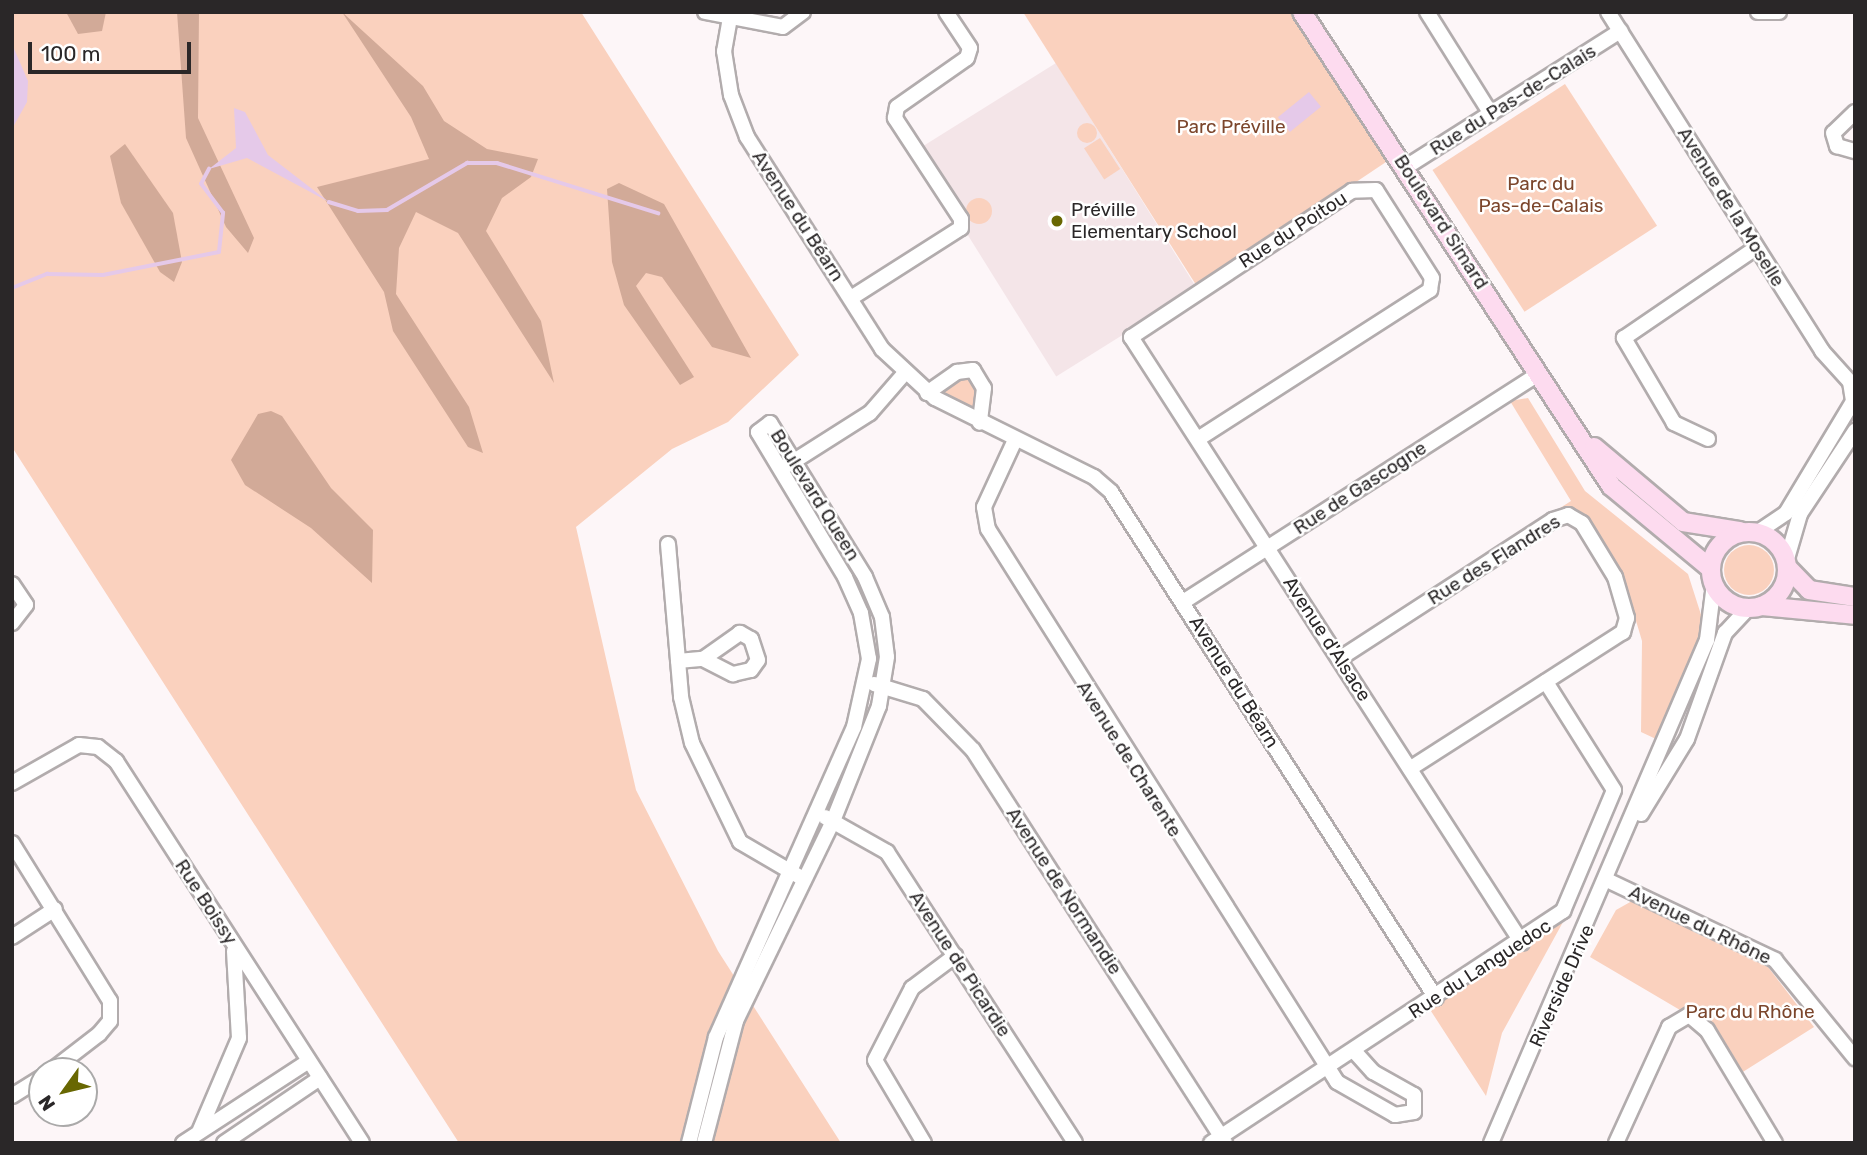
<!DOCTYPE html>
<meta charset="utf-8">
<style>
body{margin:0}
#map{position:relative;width:1867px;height:1155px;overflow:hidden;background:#fdf6f8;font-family:Rubik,sans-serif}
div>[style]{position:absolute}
.built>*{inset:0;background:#f4e5e8;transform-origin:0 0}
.green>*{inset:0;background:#fad1be;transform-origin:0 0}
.round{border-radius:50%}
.forest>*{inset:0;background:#d2aa98}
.water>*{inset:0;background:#e5c9e9;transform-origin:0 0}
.stream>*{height:3.5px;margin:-1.75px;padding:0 1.75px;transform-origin:1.75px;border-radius:1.75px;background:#e5c9e9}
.roads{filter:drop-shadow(2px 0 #b2acad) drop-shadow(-2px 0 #b2acad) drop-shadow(0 2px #b2acad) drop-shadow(0 -2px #b2acad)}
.minor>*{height:14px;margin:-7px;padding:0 7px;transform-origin:7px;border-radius:7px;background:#fff}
.major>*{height:18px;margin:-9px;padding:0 9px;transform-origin:9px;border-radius:9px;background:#fddbef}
.major>.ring{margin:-9px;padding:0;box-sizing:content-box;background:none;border:18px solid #fddbef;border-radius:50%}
.dots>*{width:19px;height:19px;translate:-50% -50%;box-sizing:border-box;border:4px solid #fff;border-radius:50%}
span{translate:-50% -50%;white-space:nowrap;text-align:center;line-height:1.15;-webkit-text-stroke:5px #fff;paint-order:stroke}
.street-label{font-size:19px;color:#2a2728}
.park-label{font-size:19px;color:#7c462c}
.poi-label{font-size:19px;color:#2a2728}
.left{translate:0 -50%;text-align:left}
.frame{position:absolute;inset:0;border:14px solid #2a2728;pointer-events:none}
.north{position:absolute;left:28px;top:1057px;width:70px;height:70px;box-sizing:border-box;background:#fff;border:2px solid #aaa9a9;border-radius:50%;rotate:236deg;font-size:19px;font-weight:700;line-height:28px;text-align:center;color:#2a2728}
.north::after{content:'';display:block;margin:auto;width:24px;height:32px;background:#686702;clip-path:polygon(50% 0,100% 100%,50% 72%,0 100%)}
.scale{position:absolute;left:28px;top:42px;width:163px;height:32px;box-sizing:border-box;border:4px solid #2a2728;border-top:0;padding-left:9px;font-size:21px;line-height:24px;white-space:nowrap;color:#2a2728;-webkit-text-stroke:5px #fff;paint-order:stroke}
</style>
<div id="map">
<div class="built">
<i style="left:1056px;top:63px;width:266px;height:166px;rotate:58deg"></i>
</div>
<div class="green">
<i style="clip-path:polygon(12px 12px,581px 12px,799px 355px,728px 422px,672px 449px,576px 527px,636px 790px,718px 951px,841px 1143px,459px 1143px,12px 447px)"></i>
<i style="clip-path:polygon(1023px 12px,1292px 12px,1389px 160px,1198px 288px)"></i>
<i style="left:1565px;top:84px;width:169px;height:158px;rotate:57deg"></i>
<i class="round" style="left:1077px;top:123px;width:20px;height:20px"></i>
<i style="left:1100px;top:138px;width:37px;height:19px;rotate:57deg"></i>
<i class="round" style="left:966px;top:198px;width:26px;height:26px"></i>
<i style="clip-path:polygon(970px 375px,979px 388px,973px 411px,941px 393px,956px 376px)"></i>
<i style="clip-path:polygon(1528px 398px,1585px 491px,1688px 574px,1704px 624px,1656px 739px,1641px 732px,1642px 641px,1623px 577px,1584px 516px,1560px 508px,1571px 501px,1510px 401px)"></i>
<i class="round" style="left:1724px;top:545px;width:50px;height:50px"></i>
<i style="clip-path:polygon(1632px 901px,1768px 967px,1814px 1027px,1738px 1075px,1697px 1012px,1680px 1010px,1590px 957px,1616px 910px)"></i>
<i style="clip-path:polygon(1563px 922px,1502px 1033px,1486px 1096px,1429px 1008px)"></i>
</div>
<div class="forest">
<i style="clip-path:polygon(66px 12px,106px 12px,102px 31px,78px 34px)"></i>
<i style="clip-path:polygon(177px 12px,199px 12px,198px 118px,254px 238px,248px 253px,226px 227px,186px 138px)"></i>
<i style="clip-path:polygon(342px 12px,423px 86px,444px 121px,487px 149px,538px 159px,531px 177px,502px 198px,486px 231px,541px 321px,554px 383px,458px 233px,416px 212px,399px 248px,396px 294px,469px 407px,483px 453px,468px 447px,393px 331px,384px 292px,317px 187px,429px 159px,411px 117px)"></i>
<i style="clip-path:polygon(125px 144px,173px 213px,182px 262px,174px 282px,160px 272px,121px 203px,110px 156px)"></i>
<i style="clip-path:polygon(619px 183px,664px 204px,751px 358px,712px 347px,662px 277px,646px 273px,636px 286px,694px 377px,680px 385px,624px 305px,612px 262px,607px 189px)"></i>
<i style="clip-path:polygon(271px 411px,282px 416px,331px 488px,373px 530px,372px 583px,311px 528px,245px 485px,231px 460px,258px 414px)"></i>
</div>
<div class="water">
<i style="clip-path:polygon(12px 44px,28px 81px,27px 102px,12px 129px)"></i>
<i style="left:1309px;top:92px;width:19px;height:40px;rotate:51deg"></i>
<i style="clip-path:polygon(234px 108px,245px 112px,268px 155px,329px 202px,247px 158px,209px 169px,236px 148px)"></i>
</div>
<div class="stream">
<i style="left:329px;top:202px;width:30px;rotate:17deg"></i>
<i style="left:358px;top:211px;width:29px;rotate:-2deg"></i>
<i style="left:387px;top:210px;width:93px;rotate:-30.4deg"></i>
<i style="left:467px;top:163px;width:30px"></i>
<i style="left:497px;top:163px;width:169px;rotate:17.3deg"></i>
<i style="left:12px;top:288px;width:38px;rotate:-22deg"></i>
<i style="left:47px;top:274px;width:56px;rotate:1deg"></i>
<i style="left:103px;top:275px;width:118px;rotate:-11.2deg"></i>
<i style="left:219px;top:252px;width:39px;rotate:-84deg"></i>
<i style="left:223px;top:213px;width:36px;rotate:-127deg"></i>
<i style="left:201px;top:184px;width:17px;rotate:-62deg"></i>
</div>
<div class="roads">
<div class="minor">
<i style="left:705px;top:12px;width:79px;rotate:10.9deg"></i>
<i style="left:783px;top:27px;width:25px;rotate:-37deg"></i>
<i style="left:731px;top:12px;width:40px;rotate:100deg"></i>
<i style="left:724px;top:51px;width:45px;rotate:81deg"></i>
<i style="left:731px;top:95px;width:45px;rotate:69.1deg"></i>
<i style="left:747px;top:137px;width:251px;rotate:57.5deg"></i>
<i style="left:882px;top:349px;width:72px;rotate:42.8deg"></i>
<i style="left:935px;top:398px;width:178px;rotate:26.4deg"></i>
<i style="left:1094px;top:477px;width:23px;rotate:41deg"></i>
<i style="left:1111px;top:492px;width:601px;rotate:57.29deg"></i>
<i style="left:1427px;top:12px;width:120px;rotate:57.9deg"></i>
<i style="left:1608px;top:12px;width:401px;rotate:57.7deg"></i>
<i style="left:1822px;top:351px;width:42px;rotate:47.9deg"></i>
<i style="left:1850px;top:382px;width:18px;rotate:81deg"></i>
<i style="left:1758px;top:12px;width:21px"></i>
<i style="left:1855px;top:112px;width:30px;rotate:136deg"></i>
<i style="left:1833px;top:133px;width:14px;rotate:73deg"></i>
<i style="left:1837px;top:146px;width:19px;rotate:16deg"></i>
<i style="left:1406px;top:167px;width:254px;rotate:-32.4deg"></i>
<i style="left:851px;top:298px;width:130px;rotate:-32.5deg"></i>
<i style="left:961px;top:228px;width:9px;rotate:-90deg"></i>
<i style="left:961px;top:219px;width:121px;rotate:-123.2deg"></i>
<i style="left:895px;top:118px;width:11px;rotate:-80deg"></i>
<i style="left:897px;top:107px;width:85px;rotate:-35deg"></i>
<i style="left:967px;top:58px;width:10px;rotate:-73deg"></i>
<i style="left:970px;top:48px;width:43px;rotate:-123.7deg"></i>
<i style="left:927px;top:393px;width:37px;rotate:-35deg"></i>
<i style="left:957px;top:372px;width:16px;rotate:-7deg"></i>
<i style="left:973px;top:370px;width:21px;rotate:59deg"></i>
<i style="left:984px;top:388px;width:35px;rotate:97deg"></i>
<i style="left:1198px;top:439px;width:276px;rotate:-32.7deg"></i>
<i style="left:1430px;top:290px;width:12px;rotate:-81deg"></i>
<i style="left:1432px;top:278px;width:104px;rotate:-122.5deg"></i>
<i style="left:1376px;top:190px;width:24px;rotate:178deg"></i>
<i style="left:1352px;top:191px;width:265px;rotate:146.5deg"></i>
<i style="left:1131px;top:337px;width:721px;rotate:57.17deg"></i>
<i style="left:1708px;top:439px;width:38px;rotate:-155deg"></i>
<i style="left:1674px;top:423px;width:99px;rotate:-120.5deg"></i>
<i style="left:1624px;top:338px;width:160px;rotate:-34.3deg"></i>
<i style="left:1015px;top:440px;width:74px;rotate:114.8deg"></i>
<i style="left:984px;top:507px;width:22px;rotate:80deg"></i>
<i style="left:988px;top:529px;width:654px;rotate:57.74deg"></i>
<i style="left:1337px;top:1082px;width:67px;rotate:29.6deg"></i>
<i style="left:1395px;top:1115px;width:19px;rotate:-9deg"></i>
<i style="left:1414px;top:1112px;width:17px;rotate:-90deg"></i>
<i style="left:1414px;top:1095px;width:47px;rotate:-150.7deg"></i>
<i style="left:1373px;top:1072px;width:28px;rotate:-132deg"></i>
<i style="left:788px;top:465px;width:97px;rotate:-32.4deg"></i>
<i style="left:870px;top:413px;width:50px;rotate:-49deg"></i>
<i style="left:1758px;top:532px;width:34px;rotate:-34deg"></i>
<i style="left:1786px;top:513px;width:134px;rotate:-59deg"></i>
<i style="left:668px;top:544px;width:154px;rotate:85.1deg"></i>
<i style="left:681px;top:697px;width:47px;rotate:76.6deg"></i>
<i style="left:692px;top:743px;width:110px;rotate:64.1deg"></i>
<i style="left:740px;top:842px;width:69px;rotate:30.3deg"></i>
<i style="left:1786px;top:562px;width:50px;rotate:-73.7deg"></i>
<i style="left:1800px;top:514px;width:100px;rotate:-56.5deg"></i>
<i style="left:12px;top:584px;width:25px;rotate:56deg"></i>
<i style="left:26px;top:605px;width:23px;rotate:128deg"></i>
<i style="left:1183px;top:602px;width:422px;rotate:-32.7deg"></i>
<i style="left:1339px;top:659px;width:255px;rotate:-33deg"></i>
<i style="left:1553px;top:520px;width:16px;rotate:-18deg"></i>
<i style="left:1568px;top:515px;width:16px;rotate:30deg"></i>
<i style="left:1582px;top:523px;width:63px;rotate:58.6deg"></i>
<i style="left:1615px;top:577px;width:43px;rotate:73.7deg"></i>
<i style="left:1627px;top:618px;width:15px;rotate:106deg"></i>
<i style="left:1623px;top:632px;width:253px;rotate:147.3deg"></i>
<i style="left:678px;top:661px;width:25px;rotate:-5deg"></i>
<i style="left:703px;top:659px;width:34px;rotate:27deg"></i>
<i style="left:733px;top:674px;width:18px;rotate:-13deg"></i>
<i style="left:751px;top:670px;width:12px;rotate:-55deg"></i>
<i style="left:758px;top:660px;width:22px;rotate:-108deg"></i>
<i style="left:751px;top:639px;width:13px;rotate:-151deg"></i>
<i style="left:740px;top:633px;width:45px;rotate:144.9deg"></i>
<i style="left:874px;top:684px;width:51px;rotate:17deg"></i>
<i style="left:923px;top:699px;width:71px;rotate:45.6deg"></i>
<i style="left:973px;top:750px;width:466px;rotate:57.3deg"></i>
<i style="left:12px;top:783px;width:77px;rotate:-29.6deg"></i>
<i style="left:79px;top:745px;width:19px;rotate:6deg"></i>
<i style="left:98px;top:747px;width:23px;rotate:38deg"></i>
<i style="left:116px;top:761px;width:454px;rotate:57.2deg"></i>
<i style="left:1641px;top:814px;width:88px;rotate:-58.5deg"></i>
<i style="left:1687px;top:739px;width:113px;rotate:-70.3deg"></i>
<i style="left:1725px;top:633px;width:33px;rotate:-47deg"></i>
<i style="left:825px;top:817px;width:71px;rotate:29.4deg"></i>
<i style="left:887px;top:852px;width:346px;rotate:57.1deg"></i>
<i style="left:12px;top:843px;width:186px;rotate:58.2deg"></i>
<i style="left:110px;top:1001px;width:20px;rotate:90deg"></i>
<i style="left:110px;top:1021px;width:17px;rotate:130deg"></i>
<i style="left:99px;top:1034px;width:61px;rotate:142.4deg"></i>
<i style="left:1609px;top:881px;width:184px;rotate:25.4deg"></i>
<i style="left:1775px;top:960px;width:127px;rotate:50.8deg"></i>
<i style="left:12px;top:937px;width:51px;rotate:-33.1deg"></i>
<i style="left:12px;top:1096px;width:36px;rotate:-32deg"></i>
<i style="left:199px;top:1132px;width:102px;rotate:-66.9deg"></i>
<i style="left:239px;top:1038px;width:87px;rotate:-93.3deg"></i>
<i style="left:183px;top:1143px;width:150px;rotate:-33.1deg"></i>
<i style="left:224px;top:1143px;width:116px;rotate:-34.1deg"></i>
<i style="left:689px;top:1143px;width:109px;rotate:-75.7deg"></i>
<i style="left:716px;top:1037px;width:339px;rotate:-66deg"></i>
<i style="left:854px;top:727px;width:70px;rotate:-77.6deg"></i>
<i style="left:869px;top:659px;width:47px;rotate:-99.9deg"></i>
<i style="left:861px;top:613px;width:39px;rotate:-114deg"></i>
<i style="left:845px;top:577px;width:169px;rotate:-121deg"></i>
<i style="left:758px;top:432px;width:15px;rotate:-37deg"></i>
<i style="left:770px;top:423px;width:181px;rotate:58.3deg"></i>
<i style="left:865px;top:577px;width:43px;rotate:67deg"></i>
<i style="left:882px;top:617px;width:40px;rotate:82.9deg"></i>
<i style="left:887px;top:657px;width:50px;rotate:99.3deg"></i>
<i style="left:879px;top:706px;width:124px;rotate:111.8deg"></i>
<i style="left:833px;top:821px;width:222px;rotate:115.9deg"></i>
<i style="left:736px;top:1021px;width:126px;rotate:104.7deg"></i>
<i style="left:924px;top:1143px;width:96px;rotate:-120.6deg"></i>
<i style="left:875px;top:1060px;width:81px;rotate:-62.8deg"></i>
<i style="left:912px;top:988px;width:54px;rotate:-36.7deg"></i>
<i style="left:1211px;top:1143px;width:422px;rotate:-33.4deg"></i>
<i style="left:1563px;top:911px;width:131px;rotate:-67.1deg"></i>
<i style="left:1614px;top:790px;width:128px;rotate:-122.2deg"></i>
<i style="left:1491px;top:1143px;width:547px;rotate:-66.76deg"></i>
<i style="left:1707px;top:640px;width:56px;rotate:-82.9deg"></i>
<i style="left:1616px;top:1143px;width:128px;rotate:-65.4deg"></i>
<i style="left:1669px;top:1027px;width:23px;rotate:-31deg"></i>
<i style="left:1689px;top:1015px;width:23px;rotate:40deg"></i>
<i style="left:1707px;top:1030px;width:132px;rotate:59deg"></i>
</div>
<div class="major">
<i style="left:1302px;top:12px;width:566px;rotate:56.9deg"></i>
<i style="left:1611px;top:486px;width:130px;rotate:39.7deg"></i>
<i style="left:1594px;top:447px;width:116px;rotate:40.1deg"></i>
<i style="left:1683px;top:522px;width:58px;rotate:9deg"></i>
<i class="ring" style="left:1711px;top:532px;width:58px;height:58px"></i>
<i style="left:1788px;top:568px;width:30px;rotate:46deg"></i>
<i style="left:1809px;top:590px;width:47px;rotate:8.7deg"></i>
<i style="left:1762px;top:606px;width:93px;rotate:5.5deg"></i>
</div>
</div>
<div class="dots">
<i style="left:1057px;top:221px;background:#686702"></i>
</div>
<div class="street-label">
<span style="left:1513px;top:100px;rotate:-32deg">Rue du Pas-de-Calais</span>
<span style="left:1731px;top:207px;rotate:58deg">Avenue de la Moselle</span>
<span style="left:798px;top:216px;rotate:57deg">Avenue du Béarn</span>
<span style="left:1441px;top:222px;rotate:57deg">Boulevard Simard</span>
<span style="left:1293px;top:230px;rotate:-33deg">Rue du Poitou</span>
<span style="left:1360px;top:488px;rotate:-33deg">Rue de Gascogne</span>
<span style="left:815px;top:495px;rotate:58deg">Boulevard Queen</span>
<span style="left:1494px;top:560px;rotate:-32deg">Rue des Flandres</span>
<span style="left:1327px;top:639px;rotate:57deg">Avenue d'Alsace</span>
<span style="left:1234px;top:682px;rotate:58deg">Avenue du Béarn</span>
<span style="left:1129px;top:759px;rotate:58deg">Avenue de Charente</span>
<span style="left:1064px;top:891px;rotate:57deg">Avenue de Normandie</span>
<span style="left:206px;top:902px;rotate:57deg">Rue Boissy</span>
<span style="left:1700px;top:925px;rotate:26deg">Avenue du Rhône</span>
<span style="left:960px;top:964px;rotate:57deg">Avenue de Picardie</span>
<span style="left:1480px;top:969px;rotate:-33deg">Rue du Languedoc</span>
<span style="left:1562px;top:986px;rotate:-66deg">Riverside Drive</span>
</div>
<div class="park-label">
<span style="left:1231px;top:127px">Parc Préville</span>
<span style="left:1541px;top:195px">Parc du<br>Pas-de-Calais</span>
<span style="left:1750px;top:1012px">Parc du Rhône</span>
</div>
<div class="poi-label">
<span class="left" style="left:1071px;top:221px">Préville<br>Elementary School</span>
</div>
<div class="frame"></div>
<div class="north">N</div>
<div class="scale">100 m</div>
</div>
